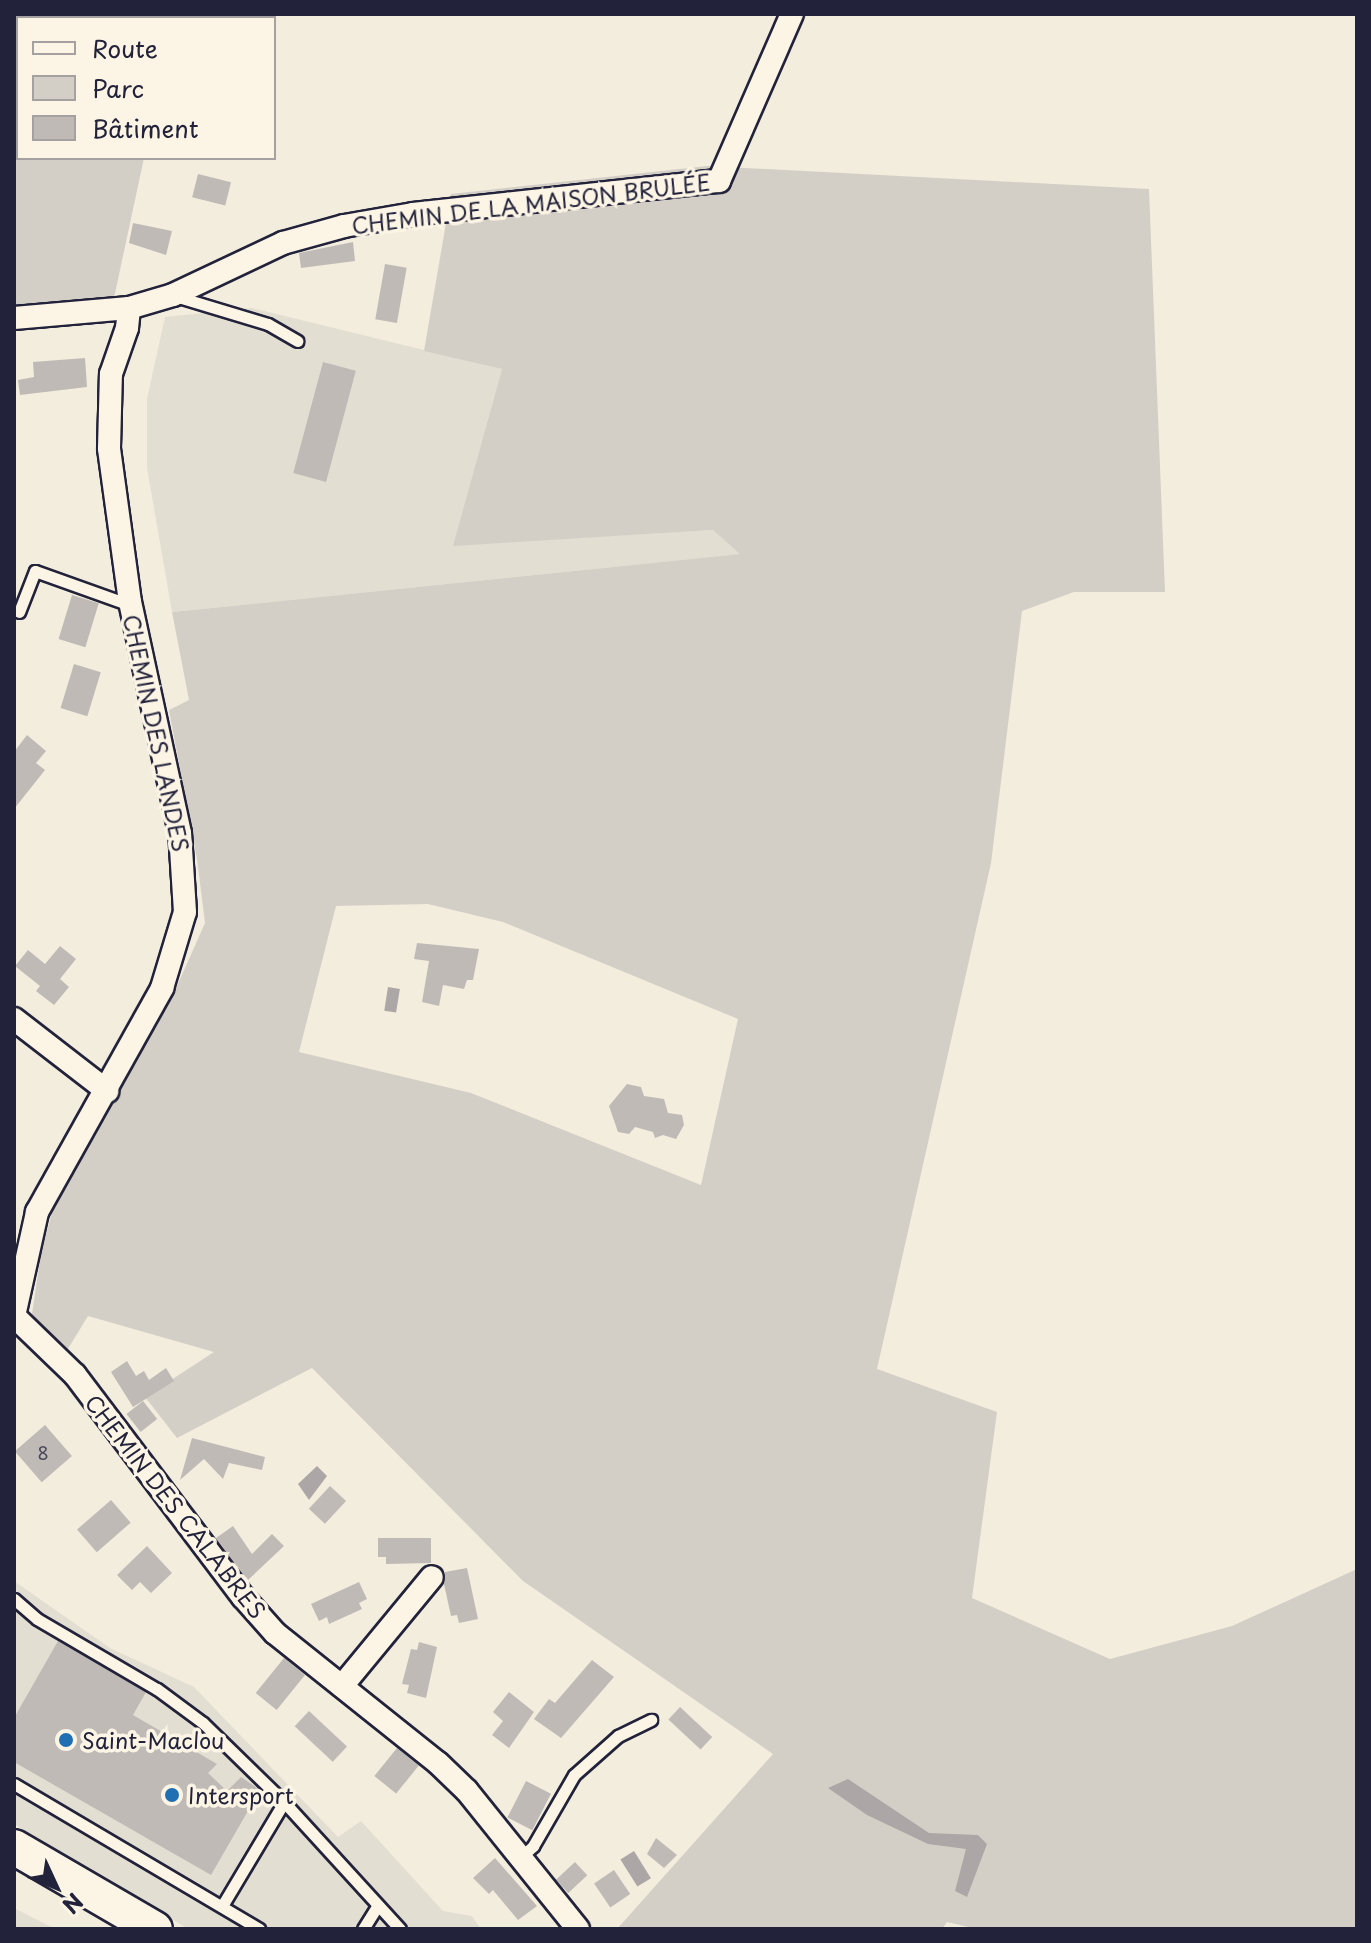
<!DOCTYPE html>
<meta charset="utf-8">
<style>
body{margin:0}
#map{position:relative;width:1371px;height:1943px;overflow:hidden;background:#f3edde;font-family:"Playpen Sans",sans-serif}
div>[style]{position:absolute}
.built>*{inset:0;background:#e3ded2}
.green>*{inset:0;background:#d4cfc6}
.water>*{inset:0;background:#aca7a6;transform-origin:0 0}
.building>*{inset:0;background:#bfbab6;transform-origin:0 0}
.roads{filter:drop-shadow(2px 0 #22223b) drop-shadow(-2px 0 #22223b) drop-shadow(0 2px #22223b) drop-shadow(0 -2px #22223b)}
.lane>*{height:11px;margin:-5.5px;padding:0 5.5px;transform-origin:5.5px;border-radius:5.5px;background:#fcf5e5}
.street>*{height:22px;margin:-11px;padding:0 11px;transform-origin:11px;border-radius:11px;background:#fcf5e5}
.primary>*{height:34px;margin:-17px;padding:0 17px;transform-origin:17px;border-radius:17px;background:#fcf5e5}
.dots>*{width:22px;height:22px;translate:-50% -50%;box-sizing:border-box;border:4px solid #fcf5e5;border-radius:50%}
span{translate:-50% -50%;white-space:nowrap;text-align:center;line-height:1.15;-webkit-text-stroke:7px #fcf5e5;paint-order:stroke}
.number-label{font-size:18px;color:#49485a}
.number-label span{-webkit-text-stroke-width:0}
.street-label{font-size:22px;color:#22223b}
.poi-label{font-size:22px;color:#22223b}
.left{translate:0 -50%;text-align:left}
.frame{position:absolute;inset:0;border:16px solid #22223b;pointer-events:none}
.legend{position:absolute;left:16px;top:16px;width:260px;height:144px;box-sizing:border-box;background:#fcf5e5;border:2px solid #a5a1a1;margin:0;padding:10px 14px;list-style:none;font-size:24px;color:#22223b}
.legend li{display:flex;align-items:center;gap:16px;height:40px}
.legend b{width:40px;border:2px solid #a5a1a1}
.north{position:absolute;left:16px;top:1847px;width:80px;height:80px;-webkit-text-stroke:6px #fcf5e5;paint-order:stroke;rotate:134deg;font-size:22px;font-weight:700;line-height:32px;text-align:center;color:#22223b}
.north::after{content:'';display:block;margin:auto;width:28px;height:36px;background:#22223b;clip-path:polygon(50% 0,100% 100%,50% 72%,0 100%)}
</style>
<div id="map">
<div class="built">
<i style="clip-path:polygon(252px 308px,502px 369px,454px 545px,713px 530px,741px 554px,172px 612px,147px 468px,147px 399px,165px 317px)"></i>
<i style="clip-path:polygon(14px 1581px,110px 1648px,194px 1687px,338px 1837px,361px 1821px,443px 1911px,472px 1916px,481px 1929px,188px 1929px,14px 1824px)"></i>
<i style="clip-path:polygon(14px 1908px,55px 1929px,14px 1929px)"></i>
</div>
<div class="green">
<i style="clip-path:polygon(14px 14px,175px 14px,174px 18px,18px 18px,18px 158px,144px 158px,114px 298px,14px 305px)"></i>
<i style="clip-path:polygon(evenodd,707px 166px,1149px 189px,1165px 592px,1074px 592px,1022px 611px,991px 863px,877px 1369px,997px 1412px,972px 1598px,1110px 1659px,1232px 1626px,1357px 1569px,1357px 1929px,977px 1929px,947px 1922px,942px 1929px,617px 1929px,773px 1754px,523px 1581px,312px 1368px,177px 1438px,145px 1397px,214px 1352px,88px 1316px,66px 1352px,32px 1314px,41px 1254px,54px 1205px,177px 986px,205px 923px,197px 859px,169px 710px,189px 700px,172px 612px,740px 554px,713px 530px,453px 546px,502px 369px,424px 351px,451px 194px,707px 166px,428px 904px,503px 922px,738px 1019px,701px 1185px,471px 1093px,299px 1052px,336px 906px,428px 904px)"></i>
</div>
<div class="water">
<i style="left:388px;top:987px;width:12px;height:24px;rotate:9deg"></i>
<i style="clip-path:polygon(317px 1466px,327px 1476px,309px 1500px,298px 1484px)"></i>
<i style="clip-path:polygon(848px 1779px,929px 1833px,978px 1835px,987px 1844px,967px 1897px,955px 1891px,966px 1849px,928px 1844px,867px 1815px,828px 1788px)"></i>
<i style="left:634px;top:1851px;width:32px;height:16px;rotate:58deg"></i>
</div>
<div class="building">
<i style="left:198px;top:174px;width:34px;height:24px;rotate:14deg"></i>
<i style="clip-path:polygon(133px 223px,172px 231px,166px 255px,129px 243px)"></i>
<i style="clip-path:polygon(353px 242px,355px 261px,301px 268px,299px 253px)"></i>
<i style="left:385px;top:264px;width:22px;height:56px;rotate:10deg"></i>
<i style="clip-path:polygon(85px 358px,87px 387px,20px 395px,18px 380px,34px 377px,33px 362px)"></i>
<i style="left:323px;top:362px;width:34px;height:115px;rotate:15deg"></i>
<i style="left:72px;top:595px;width:28px;height:46px;rotate:17deg"></i>
<i style="left:74px;top:664px;width:28px;height:46px;rotate:17deg"></i>
<i style="clip-path:polygon(27px 735px,46px 751px,36px 763px,45px 770px,14px 809px,14px 752px)"></i>
<i style="clip-path:polygon(417px 943px,479px 949px,473px 980px,467px 980px,464px 989px,443px 985px,439px 1006px,422px 1002px,429px 961px,414px 959px)"></i>
<i style="clip-path:polygon(60px 946px,76px 959px,60px 979px,69px 987px,54px 1005px,36px 991px,40px 986px,15px 966px,28px 950px,45px 964px)"></i>
<i style="clip-path:polygon(627px 1084px,641px 1087px,644px 1096px,664px 1099px,668px 1113px,682px 1115px,684px 1125px,676px 1139px,663px 1135px,655px 1138px,653px 1132px,635px 1127px,629px 1134px,618px 1132px,609px 1106px)"></i>
<i style="clip-path:polygon(127px 1361px,136px 1376px,144px 1371px,149px 1380px,166px 1368px,174px 1381px,133px 1407px,111px 1372px)"></i>
<i style="left:143px;top:1401px;width:23px;height:21px;rotate:52deg"></i>
<i style="left:45px;top:1425px;width:41px;height:40px;rotate:49deg"></i>
<i style="clip-path:polygon(192px 1438px,265px 1457px,262px 1470px,229px 1463px,223px 1479px,204px 1459px,180px 1480px)"></i>
<i style="left:330px;top:1486px;width:22px;height:31px;rotate:43deg"></i>
<i style="left:111px;top:1500px;width:30px;height:45px;rotate:49deg"></i>
<i style="clip-path:polygon(233px 1526px,252px 1554px,272px 1534px,284px 1546px,248px 1580px,216px 1538px)"></i>
<i style="clip-path:polygon(378px 1538px,431px 1538px,431px 1563px,386px 1564px,386px 1557px,378px 1557px)"></i>
<i style="clip-path:polygon(147px 1546px,172px 1573px,151px 1593px,140px 1582px,132px 1590px,117px 1575px)"></i>
<i style="clip-path:polygon(467px 1568px,478px 1619px,459px 1623px,457px 1615px,451px 1616px,444px 1584px,445px 1572px)"></i>
<i style="clip-path:polygon(359px 1582px,367px 1599px,359px 1603px,362px 1609px,329px 1624px,327px 1617px,319px 1621px,311px 1604px)"></i>
<i style="clip-path:polygon(58px 1641px,146px 1692px,133px 1715px,217px 1764px,208px 1773px,227px 1791px,241px 1777px,260px 1790px,211px 1875px,14px 1762px,14px 1718px)"></i>
<i style="clip-path:polygon(419px 1642px,437px 1647px,426px 1698px,407px 1693px,409px 1685px,402px 1684px,411px 1649px,417px 1650px)"></i>
<i style="left:284px;top:1658px;width:27px;height:45px;rotate:39deg"></i>
<i style="clip-path:polygon(592px 1660px,614px 1677px,561px 1738px,534px 1719px,549px 1699px,555px 1703px)"></i>
<i style="clip-path:polygon(509px 1692px,534px 1712px,509px 1748px,492px 1735px,503px 1721px,493px 1712px)"></i>
<i style="left:680px;top:1707px;width:44px;height:17px;rotate:43deg"></i>
<i style="left:309px;top:1711px;width:52px;height:21px;rotate:43deg"></i>
<i style="left:397px;top:1748px;width:28px;height:36px;rotate:39deg"></i>
<i style="left:526px;top:1781px;width:28px;height:41px;rotate:27deg"></i>
<i style="clip-path:polygon(656px 1838px,677px 1855px,664px 1868px,647px 1854px)"></i>
<i style="clip-path:polygon(495px 1858px,537px 1906px,518px 1920px,493px 1890px,489px 1894px,473px 1878px)"></i>
<i style="left:575px;top:1862px;width:18px;height:26px;rotate:47deg"></i>
<i style="left:614px;top:1870px;width:29px;height:24px;rotate:56deg"></i>
</div>
<div class="roads">
<div class="lane">
<i style="left:175px;top:296px;width:97px;rotate:16.8deg"></i>
<i style="left:268px;top:324px;width:34px;rotate:30deg"></i>
<i style="left:19px;top:612px;width:44px;rotate:-68.7deg"></i>
<i style="left:35px;top:571px;width:101px;rotate:19.7deg"></i>
<i style="left:14px;top:1599px;width:30px;rotate:41deg"></i>
<i style="left:37px;top:1619px;width:139px;rotate:30.3deg"></i>
<i style="left:157px;top:1689px;width:57px;rotate:36.5deg"></i>
<i style="left:203px;top:1723px;width:113px;rotate:44.3deg"></i>
<i style="left:284px;top:1802px;width:172px;rotate:47.6deg"></i>
<i style="left:14px;top:1784px;width:285px;rotate:30.6deg"></i>
<i style="left:522px;top:1856px;width:15px;rotate:-42deg"></i>
<i style="left:533px;top:1846px;width:82px;rotate:-60deg"></i>
<i style="left:574px;top:1775px;width:59px;rotate:-41.6deg"></i>
<i style="left:618px;top:1736px;width:37px;rotate:-26deg"></i>
<i style="left:222px;top:1906px;width:121px;rotate:-59.2deg"></i>
<i style="left:363px;top:1929px;width:28px;rotate:-58deg"></i>
</div>
<div class="street">
<i style="left:14px;top:318px;width:115px;rotate:-5deg"></i>
<i style="left:129px;top:308px;width:46px;rotate:-16.5deg"></i>
<i style="left:173px;top:295px;width:122px;rotate:-25.3deg"></i>
<i style="left:283px;top:243px;width:63px;rotate:-15.6deg"></i>
<i style="left:344px;top:226px;width:70px;rotate:-9.9deg"></i>
<i style="left:413px;top:214px;width:308px;rotate:-6.2deg"></i>
<i style="left:719px;top:181px;width:182px;rotate:-66.4deg"></i>
<i style="left:14px;top:1019px;width:118px;rotate:37.7deg"></i>
<i style="left:14px;top:1316px;width:107px;rotate:-77.5deg"></i>
<i style="left:37px;top:1212px;width:257px;rotate:-60.8deg"></i>
<i style="left:162px;top:988px;width:79px;rotate:-73.2deg"></i>
<i style="left:185px;top:912px;width:79px;rotate:-93.6deg"></i>
<i style="left:180px;top:833px;width:236px;rotate:-102.2deg"></i>
<i style="left:130px;top:602px;width:155px;rotate:-97.8deg"></i>
<i style="left:109px;top:448px;width:74px;rotate:-88.5deg"></i>
<i style="left:111px;top:374px;width:49px;rotate:-70.8deg"></i>
<i style="left:127px;top:328px;width:20px;rotate:-84deg"></i>
<i style="left:14px;top:1316px;width:85px;rotate:44deg"></i>
<i style="left:75px;top:1375px;width:278px;rotate:52.9deg"></i>
<i style="left:243px;top:1597px;width:48px;rotate:48.4deg"></i>
<i style="left:275px;top:1633px;width:208px;rotate:38.6deg"></i>
<i style="left:438px;top:1763px;width:40px;rotate:44deg"></i>
<i style="left:467px;top:1791px;width:177px;rotate:51.2deg"></i>
<i style="left:342px;top:1686px;width:141px;rotate:-50.5deg"></i>
</div>
<div class="primary">
<i style="left:14px;top:1847px;width:163px;rotate:30.2deg"></i>
</div>
</div>
<div class="dots">
<i style="left:66px;top:1740px;background:#1f6fb2"></i>
<i style="left:172px;top:1795px;background:#1f6fb2"></i>
</div>
<div class="number-label">
<span style="left:43px;top:1453px">8</span>
</div>
<div class="street-label">
<span style="left:531px;top:203px;rotate:-7deg">CHEMIN DE LA MAISON BRULÉE</span>
<span style="left:157px;top:733px;rotate:78deg">CHEMIN DES LANDES</span>
<span style="left:176px;top:1506px;rotate:52deg">CHEMIN DES CALABRES</span>
</div>
<div class="poi-label">
<span class="left" style="left:82px;top:1740px">Saint-Maclou</span>
<span class="left" style="left:188px;top:1795px">Intersport</span>
</div>
<div class="frame"></div>
<ul class="legend">
<li><b style="height:10px;background:#fcf5e5"></b>Route</li>
<li><b style="height:22px;background:#d4cfc6"></b>Parc</li>
<li><b style="height:22px;background:#bfbab6"></b>Bâtiment</li>
</ul>
<div class="north">N</div>
</div>
